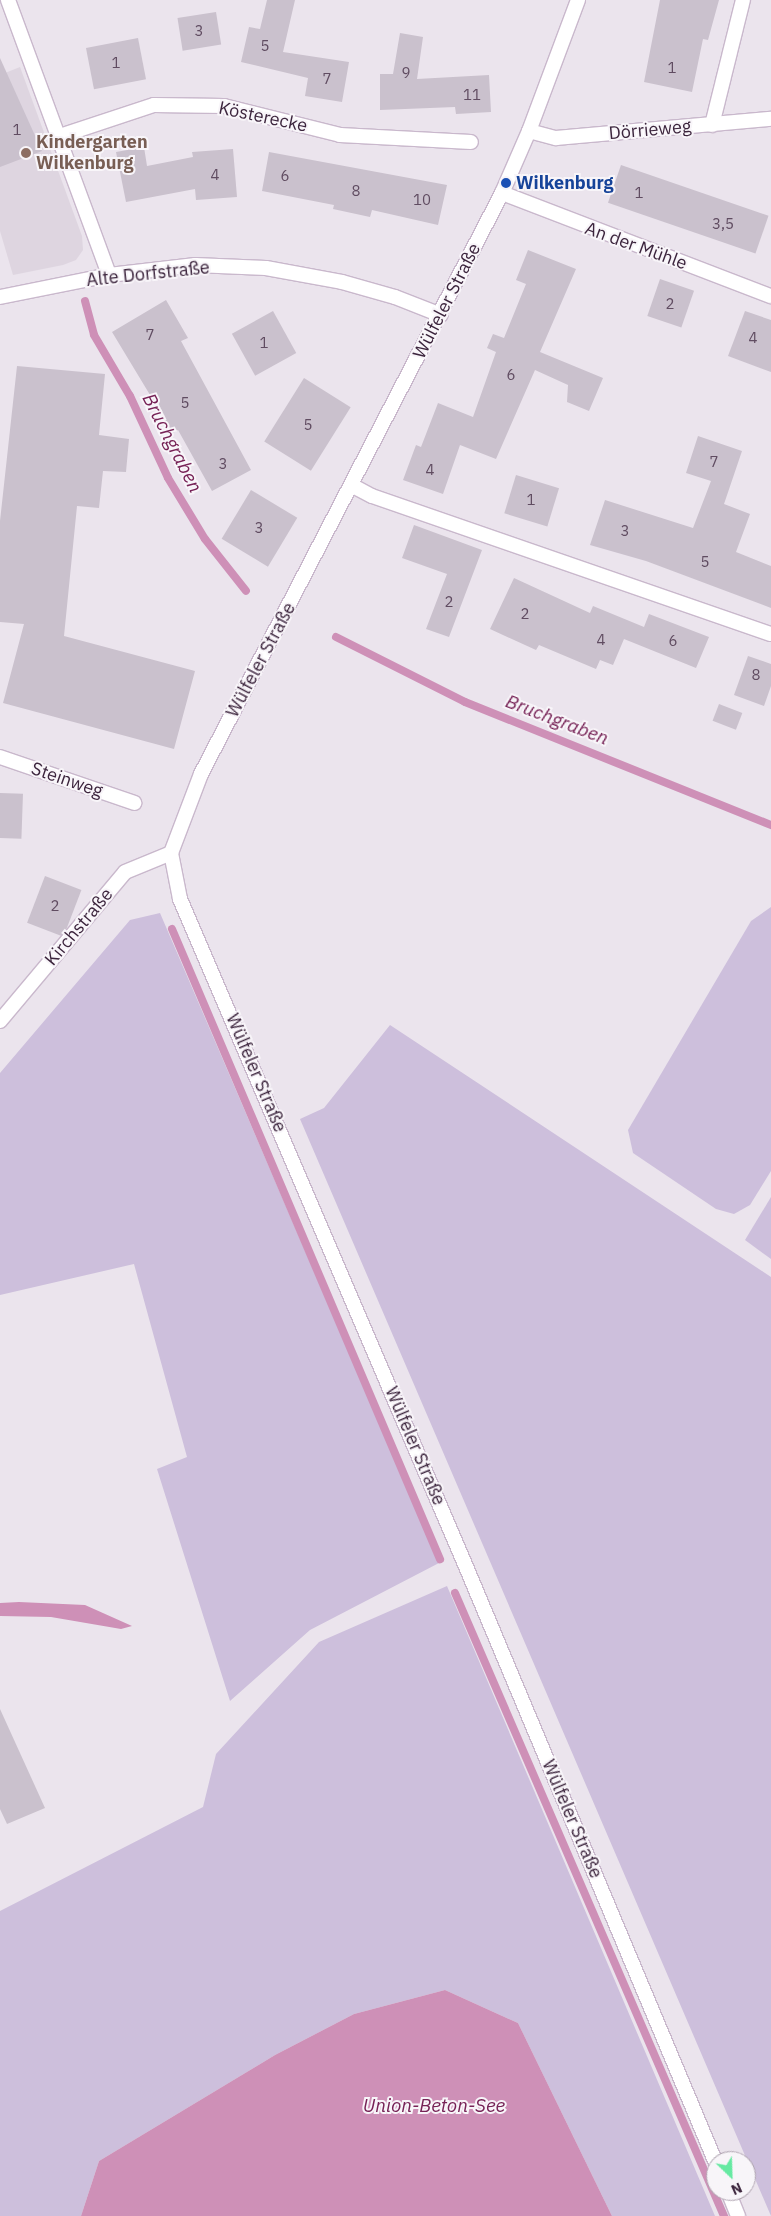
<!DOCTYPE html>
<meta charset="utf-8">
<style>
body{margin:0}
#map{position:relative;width:771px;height:2216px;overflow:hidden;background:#ebe4ed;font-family:"IBM Plex Sans",sans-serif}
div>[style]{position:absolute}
.built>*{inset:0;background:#ded5e0}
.green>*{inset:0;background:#cdbfdc}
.water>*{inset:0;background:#ce90b7}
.stream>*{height:8px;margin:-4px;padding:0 4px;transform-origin:4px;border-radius:4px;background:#ce90b7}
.building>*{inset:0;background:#cac1cd;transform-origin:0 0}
.roads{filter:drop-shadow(1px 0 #c9b8cc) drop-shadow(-1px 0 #c9b8cc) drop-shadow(0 1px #c9b8cc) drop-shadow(0 -1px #c9b8cc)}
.minor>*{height:14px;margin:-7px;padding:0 7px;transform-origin:7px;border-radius:7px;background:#fff}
.tertiary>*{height:14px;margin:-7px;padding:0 7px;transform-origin:7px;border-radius:7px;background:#fff}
.secondary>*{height:14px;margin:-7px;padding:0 7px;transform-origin:7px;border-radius:7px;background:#fff}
.dots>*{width:14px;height:14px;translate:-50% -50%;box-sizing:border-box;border:2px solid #f8f5f9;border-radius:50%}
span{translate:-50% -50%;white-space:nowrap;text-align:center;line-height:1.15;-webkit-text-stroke:4px #f8f5f9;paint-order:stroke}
.number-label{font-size:15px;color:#604c61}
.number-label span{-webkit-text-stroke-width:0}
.street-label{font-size:18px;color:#3c253d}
.education-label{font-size:18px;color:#785e54;font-weight:700}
.left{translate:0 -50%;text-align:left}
.transit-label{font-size:18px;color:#164399;font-weight:700}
.water-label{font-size:19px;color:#762256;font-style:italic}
.north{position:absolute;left:706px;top:2151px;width:50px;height:50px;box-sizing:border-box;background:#f8f5f9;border:1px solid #ada2ae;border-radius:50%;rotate:156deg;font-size:14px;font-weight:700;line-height:20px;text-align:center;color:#3c253d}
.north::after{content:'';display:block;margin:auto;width:18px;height:22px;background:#66e9a2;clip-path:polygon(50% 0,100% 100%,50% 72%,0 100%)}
</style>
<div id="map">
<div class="built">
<i style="clip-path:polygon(20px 67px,82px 236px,83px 250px,76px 260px,63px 265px,13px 275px,0 231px,0 75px)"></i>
</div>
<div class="green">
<i style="clip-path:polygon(771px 907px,771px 1171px,750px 1205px,734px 1214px,716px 1209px,633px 1153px,628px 1130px,751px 921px)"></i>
<i style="clip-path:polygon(160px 913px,439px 1563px,310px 1630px,230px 1701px,157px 1469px,187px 1457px,134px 1264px,0 1295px,0 1073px,130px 920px)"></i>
<i style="clip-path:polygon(390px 1025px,771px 1277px,771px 2216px,300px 1119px,324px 1108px)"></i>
<i style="clip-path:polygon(771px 1197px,771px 1259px,745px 1240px)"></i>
<i style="clip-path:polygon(447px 1586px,715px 2216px,612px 2216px,518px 2023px,445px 1990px,354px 2014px,275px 2055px,99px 2161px,81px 2216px,0 2216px,0 1911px,203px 1807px,216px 1754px,319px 1642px)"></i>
</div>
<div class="water">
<i style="clip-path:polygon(19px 1602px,85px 1605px,132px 1626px,121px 1629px,51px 1617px,0 1616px,0 1603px)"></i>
<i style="clip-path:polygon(445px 1990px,518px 2023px,612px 2216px,81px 2216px,99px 2161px,275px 2055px,354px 2014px)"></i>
</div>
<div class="stream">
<i style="left:85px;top:301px;width:35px;rotate:75deg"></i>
<i style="left:94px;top:335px;width:71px;rotate:59.5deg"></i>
<i style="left:130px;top:396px;width:90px;rotate:65.1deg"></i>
<i style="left:168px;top:478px;width:71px;rotate:58.8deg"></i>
<i style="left:205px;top:539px;width:66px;rotate:51.7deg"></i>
<i style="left:336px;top:637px;width:144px;rotate:26.7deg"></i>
<i style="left:465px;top:702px;width:330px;rotate:21.9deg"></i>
<i style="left:172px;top:929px;width:685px;rotate:66.96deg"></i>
<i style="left:455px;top:1593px;width:679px;rotate:66.65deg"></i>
</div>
<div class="building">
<i style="clip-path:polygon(267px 0,295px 0,283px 52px,349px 62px,342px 102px,305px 96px,308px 78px,241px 62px,249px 27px,260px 29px)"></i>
<i style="clip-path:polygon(660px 0,719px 0,708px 40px,703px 39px,692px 92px,644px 82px)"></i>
<i style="left:216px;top:12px;width:33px;height:39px;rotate:81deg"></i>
<i style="clip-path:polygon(400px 33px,423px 37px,417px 79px,489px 75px,491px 112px,456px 114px,455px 107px,380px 110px,380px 74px,393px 74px)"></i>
<i style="left:138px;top:38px;width:42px;height:53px;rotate:79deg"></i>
<i style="clip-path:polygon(0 58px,42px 151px,0 167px)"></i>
<i style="clip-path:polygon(144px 147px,147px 166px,193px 157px,192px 152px,233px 149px,237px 197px,196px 200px,195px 189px,126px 202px,116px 152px)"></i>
<i style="clip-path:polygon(269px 152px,447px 185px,438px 225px,372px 210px,370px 217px,333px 209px,334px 205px,262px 191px)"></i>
<i style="left:621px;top:165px;width:156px;height:40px;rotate:19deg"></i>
<i style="clip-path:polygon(528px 250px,576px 269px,540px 352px,603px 378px,589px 411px,567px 402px,568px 385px,535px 370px,496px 459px,460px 445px,443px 494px,403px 480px,416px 445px,421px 447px,438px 403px,473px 417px,496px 352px,487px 348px,493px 334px,504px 338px,526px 284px,516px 280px)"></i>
<i style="left:660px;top:279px;width:36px;height:39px;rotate:19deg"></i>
<i style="clip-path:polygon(166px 300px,188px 338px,181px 341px,251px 470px,212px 491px,178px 430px,173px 433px,112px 332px)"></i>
<i style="left:273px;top:311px;width:48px;height:47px;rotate:61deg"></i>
<i style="clip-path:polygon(745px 311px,771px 320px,771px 372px,728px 356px)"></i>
<i style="clip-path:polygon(17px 366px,105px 374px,99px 435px,129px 439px,126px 472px,103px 471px,99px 508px,77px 506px,64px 636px,195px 671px,174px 749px,3px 703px,24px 624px,0 622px,0 521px)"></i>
<i style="left:304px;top:378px;width:55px;height:75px;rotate:32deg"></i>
<i style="clip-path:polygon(698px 436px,742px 451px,724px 504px,750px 514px,736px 552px,771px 566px,771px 608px,646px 561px,590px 545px,605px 500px,693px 528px,711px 481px,686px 473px)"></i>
<i style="left:516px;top:475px;width:45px;height:40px;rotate:17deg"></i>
<i style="left:251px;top:490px;width:54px;height:57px;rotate:31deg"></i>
<i style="clip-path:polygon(414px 525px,482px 550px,449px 637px,426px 629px,447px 574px,402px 558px)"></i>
<i style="clip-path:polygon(514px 578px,590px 613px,593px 606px,644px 627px,649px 614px,709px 637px,696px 668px,624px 639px,613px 665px,600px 660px,596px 669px,539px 645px,536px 650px,490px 629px)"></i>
<i style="clip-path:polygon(748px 656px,771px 664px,771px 686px,764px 706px,734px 695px)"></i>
<i style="left:719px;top:704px;width:25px;height:18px;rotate:21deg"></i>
<i style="left:0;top:793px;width:23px;height:45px;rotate:2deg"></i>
<i style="left:45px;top:876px;width:39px;height:50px;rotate:21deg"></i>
<i style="clip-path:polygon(0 1709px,45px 1808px,7px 1824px,0 1809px)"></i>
</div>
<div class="roads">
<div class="minor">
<i style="left:8px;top:0;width:293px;rotate:69.8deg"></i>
<i style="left:712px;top:125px;width:129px;rotate:-76.1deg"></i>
<i style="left:529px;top:131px;width:28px;rotate:15deg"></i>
<i style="left:556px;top:138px;width:216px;rotate:-5.1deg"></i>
<i style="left:60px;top:136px;width:99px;rotate:-18.3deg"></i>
<i style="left:154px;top:105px;width:70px;rotate:0.8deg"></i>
<i style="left:224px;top:106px;width:120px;rotate:14deg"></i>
<i style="left:340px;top:135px;width:131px;rotate:3.1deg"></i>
<i style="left:502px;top:193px;width:288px;rotate:21deg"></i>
<i style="left:353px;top:486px;width:21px;rotate:28deg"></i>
<i style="left:372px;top:496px;width:422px;rotate:19.1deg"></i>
<i style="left:0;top:757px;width:142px;rotate:18.9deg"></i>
<i style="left:0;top:1021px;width:194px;rotate:-50deg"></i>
<i style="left:125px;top:872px;width:50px;rotate:-22.4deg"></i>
</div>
<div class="tertiary">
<i style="left:0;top:297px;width:111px;rotate:-11.4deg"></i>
<i style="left:109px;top:275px;width:87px;rotate:-6.6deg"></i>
<i style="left:195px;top:265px;width:71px;rotate:2.4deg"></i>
<i style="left:266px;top:268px;width:77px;rotate:10.4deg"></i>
<i style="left:342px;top:282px;width:55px;rotate:15.8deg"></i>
<i style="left:395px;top:297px;width:49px;rotate:21.4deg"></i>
</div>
<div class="secondary">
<i style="left:578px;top:0;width:140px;rotate:110.5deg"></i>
<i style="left:529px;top:131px;width:68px;rotate:113.5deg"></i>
<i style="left:502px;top:193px;width:654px;rotate:117.39deg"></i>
<i style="left:201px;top:774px;width:85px;rotate:110.8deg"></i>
<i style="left:171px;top:853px;width:47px;rotate:78.9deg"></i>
<i style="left:180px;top:899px;width:729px;rotate:66.81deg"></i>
<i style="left:467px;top:1569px;width:644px;rotate:67.26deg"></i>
<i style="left:728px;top:2191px;width:27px;rotate:68deg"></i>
</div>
</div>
<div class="dots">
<i style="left:26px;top:153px;background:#8d6e63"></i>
<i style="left:506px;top:183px;background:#1a4fb4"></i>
</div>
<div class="number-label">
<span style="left:199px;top:31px">3</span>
<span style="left:265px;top:46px">5</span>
<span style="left:116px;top:63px">1</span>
<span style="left:672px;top:68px">1</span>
<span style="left:406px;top:73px">9</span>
<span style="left:327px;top:79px">7</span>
<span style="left:472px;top:95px">11</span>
<span style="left:17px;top:130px">1</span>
<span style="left:215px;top:175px">4</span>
<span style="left:285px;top:176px">6</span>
<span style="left:356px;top:191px">8</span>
<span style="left:639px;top:193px">1</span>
<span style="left:422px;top:200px">10</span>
<span style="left:723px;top:224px">3,5</span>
<span style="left:670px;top:304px">2</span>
<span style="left:150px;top:335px">7</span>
<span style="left:753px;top:338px">4</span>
<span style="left:264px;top:343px">1</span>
<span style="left:511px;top:375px">6</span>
<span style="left:185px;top:403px">5</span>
<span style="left:308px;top:425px">5</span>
<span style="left:714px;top:462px">7</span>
<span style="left:223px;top:464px">3</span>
<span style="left:430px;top:470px">4</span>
<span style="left:531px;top:500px">1</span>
<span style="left:259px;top:528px">3</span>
<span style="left:625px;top:531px">3</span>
<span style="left:705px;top:562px">5</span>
<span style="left:449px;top:602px">2</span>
<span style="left:525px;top:614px">2</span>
<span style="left:601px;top:640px">4</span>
<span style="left:673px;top:641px">6</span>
<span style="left:756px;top:675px">8</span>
<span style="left:55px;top:906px">2</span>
</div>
<div class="street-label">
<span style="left:263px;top:117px;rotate:12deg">Kösterecke</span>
<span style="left:650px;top:130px;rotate:-5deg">Dörrieweg</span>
<span style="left:636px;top:246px;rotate:20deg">An der Mühle</span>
<span style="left:148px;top:274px;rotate:-6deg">Alte Dorfstraße</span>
<span style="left:447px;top:301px;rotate:-63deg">Wülfeler Straße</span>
<span style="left:261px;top:660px;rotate:-62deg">Wülfeler Straße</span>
<span style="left:67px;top:780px;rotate:19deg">Steinweg</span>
<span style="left:79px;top:927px;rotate:-50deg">Kirchstraße</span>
<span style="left:256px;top:1073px;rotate:67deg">Wülfeler Straße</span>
<span style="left:415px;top:1446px;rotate:67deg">Wülfeler Straße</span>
<span style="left:572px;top:1819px;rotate:67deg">Wülfeler Straße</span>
</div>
<div class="education-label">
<span class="left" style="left:36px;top:153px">Kindergarten<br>Wilkenburg</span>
</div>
<div class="transit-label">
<span class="left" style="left:516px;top:183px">Wilkenburg</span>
</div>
<div class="water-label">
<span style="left:172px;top:443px;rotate:63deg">Bruchgraben</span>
<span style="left:557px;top:720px;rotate:21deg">Bruchgraben</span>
<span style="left:434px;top:2106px">Union-Beton-See</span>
</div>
<div class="north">N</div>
</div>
